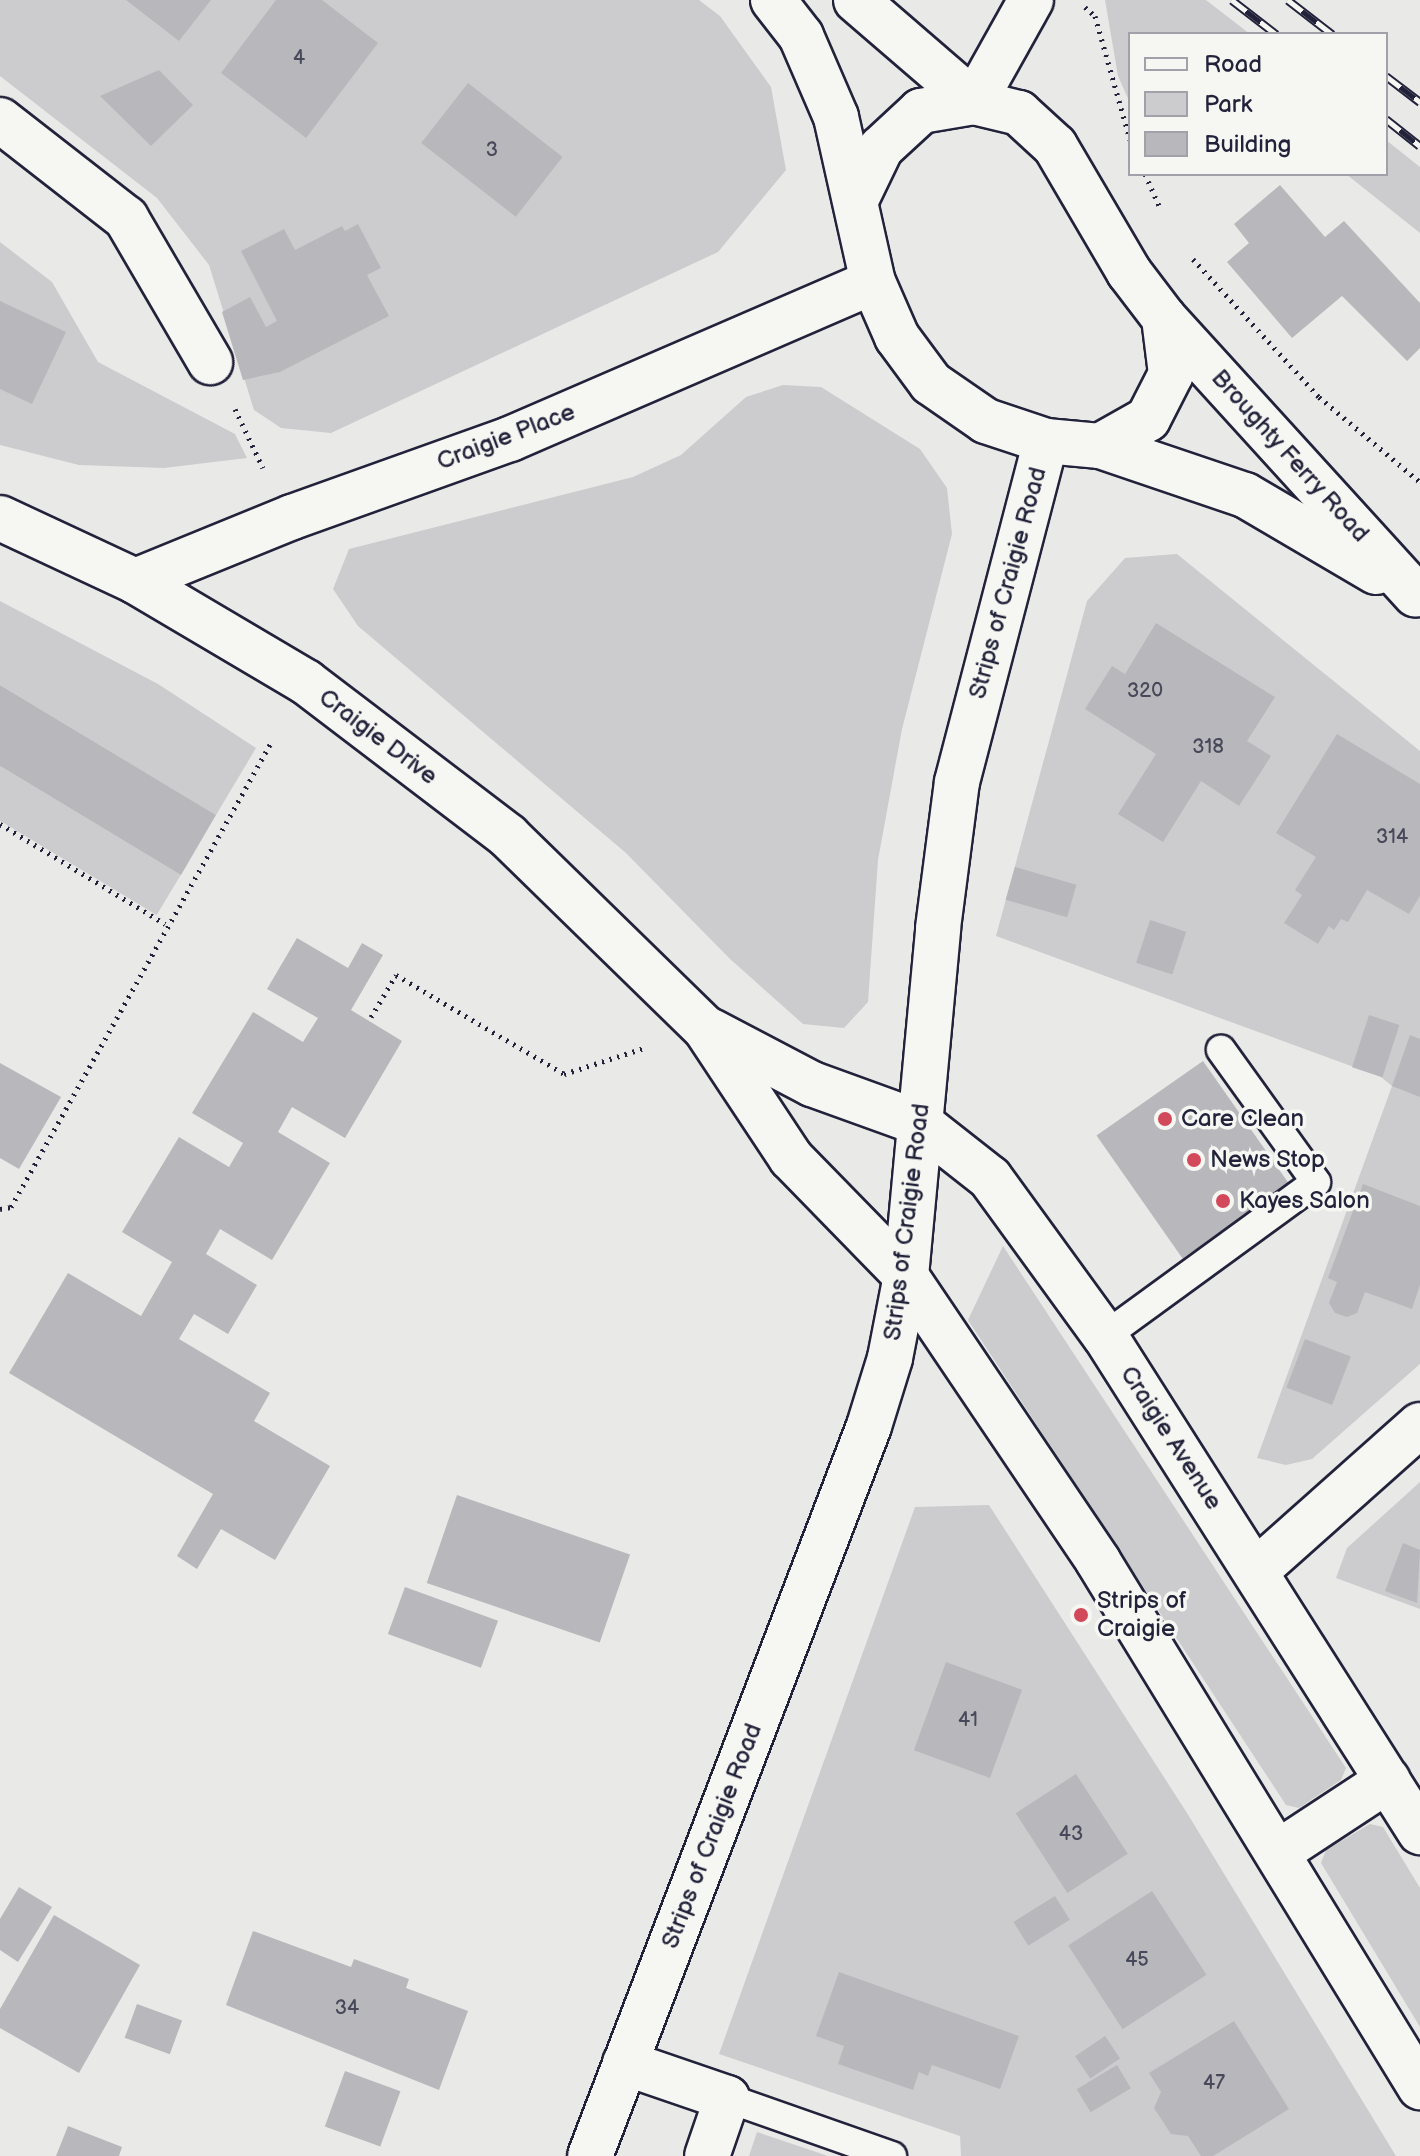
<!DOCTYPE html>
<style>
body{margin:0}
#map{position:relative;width:1420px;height:2156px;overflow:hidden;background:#e9e9e7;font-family:"Balsamiq Sans",sans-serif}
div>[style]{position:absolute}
.green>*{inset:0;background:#ccccce;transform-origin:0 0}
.building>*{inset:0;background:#b8b8bc;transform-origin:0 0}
.path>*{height:5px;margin-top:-2.5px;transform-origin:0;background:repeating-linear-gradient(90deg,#22223b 0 2px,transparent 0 8px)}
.roads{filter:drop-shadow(2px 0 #22223b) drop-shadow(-2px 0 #22223b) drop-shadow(0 2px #22223b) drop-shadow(0 -2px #22223b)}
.service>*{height:28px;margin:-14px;padding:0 14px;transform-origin:14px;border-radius:14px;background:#f6f6f2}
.minor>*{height:44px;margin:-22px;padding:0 22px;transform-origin:22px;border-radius:22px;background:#f6f6f2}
.tertiary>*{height:44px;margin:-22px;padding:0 22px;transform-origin:22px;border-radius:22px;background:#f6f6f2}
.primary>*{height:44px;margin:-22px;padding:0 22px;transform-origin:22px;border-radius:22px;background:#f6f6f2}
.rail>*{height:9px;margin-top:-4.5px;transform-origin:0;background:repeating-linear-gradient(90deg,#f6f6f2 0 18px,#22223b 0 36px);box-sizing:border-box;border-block:2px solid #22223b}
.dots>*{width:22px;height:22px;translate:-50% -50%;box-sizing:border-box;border:4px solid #f6f6f2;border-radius:50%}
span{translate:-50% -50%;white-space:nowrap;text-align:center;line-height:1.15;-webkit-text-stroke:7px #f6f6f2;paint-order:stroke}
.number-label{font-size:20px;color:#48485b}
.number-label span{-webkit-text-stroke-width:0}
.street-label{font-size:24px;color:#22223b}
.poi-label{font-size:24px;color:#22223b}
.left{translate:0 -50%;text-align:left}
.legend{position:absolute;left:1128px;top:32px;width:260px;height:144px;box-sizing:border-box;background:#f6f6f2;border:2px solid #a1a1a9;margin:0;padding:10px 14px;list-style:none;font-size:24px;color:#22223b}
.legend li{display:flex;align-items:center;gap:16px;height:40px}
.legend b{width:40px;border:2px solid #a1a1a9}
</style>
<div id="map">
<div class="green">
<i style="clip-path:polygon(0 0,699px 0,720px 16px,771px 87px,786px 170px,718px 252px,331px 433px,281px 428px,254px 410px,209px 265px,157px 198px,0 76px)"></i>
<i style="clip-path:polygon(1105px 0,1206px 0,1250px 34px,1130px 34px,1130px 103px,1118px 76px)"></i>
<i style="clip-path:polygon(1386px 140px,1420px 167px,1420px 233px,1346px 174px,1386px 174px)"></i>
<i style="clip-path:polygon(0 242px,52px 282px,98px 362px,235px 434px,247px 458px,164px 468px,79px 465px,0 445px)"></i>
<i style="clip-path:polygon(783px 385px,821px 387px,920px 449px,947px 488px,952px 534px,902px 729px,878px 860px,868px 1002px,844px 1028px,803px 1024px,729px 958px,626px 853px,358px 626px,333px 589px,349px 549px,633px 477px,681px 455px,746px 397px)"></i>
<i style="clip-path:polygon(1177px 554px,1420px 751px,1420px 1364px,1312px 1459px,1286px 1465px,1257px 1458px,1392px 1086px,1381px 1077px,996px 936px,1087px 601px,1125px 558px)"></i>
<i style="clip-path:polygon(0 601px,158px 684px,256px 748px,216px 815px,0 685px)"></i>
<i style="left:0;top:766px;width:211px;height:47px;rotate:31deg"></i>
<i style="clip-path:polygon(1003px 1246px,1346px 1768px,1341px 1780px,1299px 1808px,1286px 1805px,968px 1320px)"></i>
<i style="clip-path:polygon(1420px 1482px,1420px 1609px,1336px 1578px,1347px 1548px)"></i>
<i style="clip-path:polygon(989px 1505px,1187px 1813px,1396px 2156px,961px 2156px,960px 2136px,719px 2054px,915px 1507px)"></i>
<i style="clip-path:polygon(1370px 1824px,1383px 1827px,1420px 1888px,1420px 2027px,1321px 1863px,1326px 1850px)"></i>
<i style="clip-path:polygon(757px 2132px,828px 2156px,749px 2156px)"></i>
</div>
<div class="building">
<i style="clip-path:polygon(126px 0,211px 0,179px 41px)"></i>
<i style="clip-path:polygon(276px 0,322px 0,378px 43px,306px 138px,221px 73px)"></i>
<i style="clip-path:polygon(159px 70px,193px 105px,151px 146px,100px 96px)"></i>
<i style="left:468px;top:83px;width:120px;height:76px;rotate:38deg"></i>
<i style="clip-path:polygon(1280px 185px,1325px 237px,1344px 221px,1420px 303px,1420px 348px,1407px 361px,1342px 296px,1292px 338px,1227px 262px,1249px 243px,1234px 224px)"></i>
<i style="clip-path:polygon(358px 224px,381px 268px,367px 275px,389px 316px,280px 372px,243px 380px,222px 312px,250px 297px,266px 327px,277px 321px,241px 251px,284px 229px,295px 250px,342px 226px,345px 231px)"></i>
<i style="clip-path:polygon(0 301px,66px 332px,32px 404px,0 389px)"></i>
<i style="clip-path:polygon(1156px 623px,1275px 697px,1247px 741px,1271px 756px,1239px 806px,1201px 781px,1163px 842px,1118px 814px,1156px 754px,1085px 709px,1112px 666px,1125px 674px)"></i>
<i style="clip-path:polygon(0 685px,216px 815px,181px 875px,0 766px)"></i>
<i style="clip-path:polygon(1337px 734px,1420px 784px,1420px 896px,1409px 914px,1367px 890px,1348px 922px,1341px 919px,1334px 930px,1329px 926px,1318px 944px,1284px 923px,1302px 895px,1295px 890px,1316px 857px,1276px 833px)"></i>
<i style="left:1015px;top:867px;width:64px;height:34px;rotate:16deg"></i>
<i style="left:1150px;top:920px;width:38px;height:45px;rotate:18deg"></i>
<i style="clip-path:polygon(297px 938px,348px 968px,362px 943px,383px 955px,351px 1010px,402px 1041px,345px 1138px,292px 1107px,278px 1132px,330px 1163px,272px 1260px,220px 1229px,206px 1254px,257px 1285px,228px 1334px,194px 1314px,179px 1339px,270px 1393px,254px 1421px,330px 1466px,275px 1560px,221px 1529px,197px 1569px,177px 1556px,213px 1494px,9px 1373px,68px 1273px,141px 1316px,172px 1262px,122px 1232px,179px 1137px,229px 1167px,243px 1143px,192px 1113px,253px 1012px,303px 1042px,318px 1018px,267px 989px)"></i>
<i style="left:1369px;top:1015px;width:32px;height:55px;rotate:18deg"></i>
<i style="clip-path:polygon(1410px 1035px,1420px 1039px,1420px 1097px,1392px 1086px)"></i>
<i style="left:1203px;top:1061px;width:150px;height:130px;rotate:55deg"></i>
<i style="clip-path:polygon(0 1063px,61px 1097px,19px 1169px,0 1158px)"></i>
<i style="clip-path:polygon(1363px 1184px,1420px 1206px,1420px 1285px,1412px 1309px,1365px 1292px,1357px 1313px,1347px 1317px,1335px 1313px,1329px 1303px,1337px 1282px,1328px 1278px)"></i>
<i style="left:1305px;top:1339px;width:49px;height:52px;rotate:21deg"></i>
<i style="left:457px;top:1495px;width:183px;height:93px;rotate:19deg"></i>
<i style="clip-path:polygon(1403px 1543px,1420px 1550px,1417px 1603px,1385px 1591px)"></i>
<i style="left:405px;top:1587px;width:99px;height:50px;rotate:20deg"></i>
<i style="left:946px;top:1662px;width:81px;height:94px;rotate:20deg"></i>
<i style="left:1076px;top:1774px;width:95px;height:72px;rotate:57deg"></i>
<i style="clip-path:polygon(19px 1887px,52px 1907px,18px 1962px,0 1950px,0 1919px)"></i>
<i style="left:1152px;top:1891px;width:100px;height:100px;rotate:57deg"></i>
<i style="left:1055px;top:1896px;width:28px;height:49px;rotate:58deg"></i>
<i style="clip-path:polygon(54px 1915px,140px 1965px,79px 2073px,0 2028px,0 2009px)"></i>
<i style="clip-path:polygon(253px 1931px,351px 1967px,354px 1959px,409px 1979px,406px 1988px,468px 2011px,439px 2090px,226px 2005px)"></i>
<i style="clip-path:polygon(839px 1972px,1019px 2036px,1000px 2089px,932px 2065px,928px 2076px,919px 2072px,913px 2090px,838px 2064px,844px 2046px,816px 2036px)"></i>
<i style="left:137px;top:2004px;width:48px;height:36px;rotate:20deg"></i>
<i style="clip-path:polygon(1234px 2021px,1289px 2109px,1213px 2156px,1201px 2156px,1188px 2136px,1171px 2134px,1154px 2108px,1161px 2092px,1149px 2073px)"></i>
<i style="left:1105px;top:2036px;width:27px;height:36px;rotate:56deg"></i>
<i style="left:1117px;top:2065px;width:27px;height:47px;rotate:59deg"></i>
<i style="left:345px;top:2071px;width:59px;height:59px;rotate:20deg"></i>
<i style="clip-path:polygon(68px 2126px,122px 2147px,119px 2156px,56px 2156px)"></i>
</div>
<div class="path">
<i style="left:1085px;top:7px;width:13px;rotate:42deg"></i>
<i style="left:1095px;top:16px;width:129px;rotate:74.2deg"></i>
<i style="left:1145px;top:174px;width:37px;rotate:66deg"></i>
<i style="left:1193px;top:259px;width:187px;rotate:47.6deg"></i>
<i style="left:1319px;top:397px;width:132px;rotate:40.1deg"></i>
<i style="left:235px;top:409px;width:65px;rotate:64.6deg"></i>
<i style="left:0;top:824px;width:193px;rotate:31.2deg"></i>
<i style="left:371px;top:1017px;width:49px;rotate:-59.2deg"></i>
<i style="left:396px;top:975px;width:195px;rotate:30.5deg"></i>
<i style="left:564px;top:1074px;width:87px;rotate:-18deg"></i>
<i style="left:0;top:1209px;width:11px;rotate:-10deg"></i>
<i style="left:11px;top:1207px;width:534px;rotate:-60.75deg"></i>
</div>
<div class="roads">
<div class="service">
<i style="left:1105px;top:1336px;width:261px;rotate:-36.1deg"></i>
<i style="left:1316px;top:1182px;width:163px;rotate:-125.7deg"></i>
<i style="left:727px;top:2098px;width:175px;rotate:19.4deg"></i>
</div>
<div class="minor">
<i style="left:0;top:120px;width:160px;rotate:37.9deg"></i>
<i style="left:126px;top:218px;width:167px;rotate:59.7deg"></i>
<i style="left:1257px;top:1570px;width:218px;rotate:-41.7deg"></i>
<i style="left:1280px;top:1851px;width:129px;rotate:-33.3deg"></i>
<i style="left:625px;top:2063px;width:108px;rotate:18.9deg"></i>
<i style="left:727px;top:2098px;width:61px;rotate:109deg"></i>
</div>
<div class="tertiary">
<i style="left:974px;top:102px;width:117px;rotate:-60.8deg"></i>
<i style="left:0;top:518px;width:149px;rotate:25deg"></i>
<i style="left:135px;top:581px;width:199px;rotate:30.6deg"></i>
<i style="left:306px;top:682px;width:254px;rotate:37.3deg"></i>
<i style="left:508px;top:836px;width:275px;rotate:44.3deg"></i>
<i style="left:705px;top:1028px;width:156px;rotate:56.5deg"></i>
<i style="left:791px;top:1158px;width:165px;rotate:45.7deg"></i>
<i style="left:906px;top:1276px;width:344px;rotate:56deg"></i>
<i style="left:1098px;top:1561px;width:617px;rotate:58.53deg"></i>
<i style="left:135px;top:581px;width:170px;rotate:-22.2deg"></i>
<i style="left:292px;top:517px;width:232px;rotate:-19.7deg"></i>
<i style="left:510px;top:439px;width:395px;rotate:-23.4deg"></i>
<i style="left:711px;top:1031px;width:114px;rotate:27.7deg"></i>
<i style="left:812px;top:1084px;width:115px;rotate:19.9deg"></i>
<i style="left:920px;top:1123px;width:89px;rotate:38.2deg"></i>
<i style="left:990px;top:1178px;width:195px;rotate:54deg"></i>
<i style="left:1105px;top:1336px;width:588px;rotate:57.58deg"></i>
<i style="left:590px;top:2156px;width:781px;rotate:-69.08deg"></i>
<i style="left:869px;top:1426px;width:71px;rotate:-72.8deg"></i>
<i style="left:890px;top:1358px;width:84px;rotate:-79deg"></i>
<i style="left:906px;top:1276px;width:349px;rotate:-84.7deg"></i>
<i style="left:938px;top:928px;width:147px;rotate:-82.6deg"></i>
<i style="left:957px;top:782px;width:352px;rotate:-75.4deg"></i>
</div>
<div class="primary">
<i style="left:773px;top:0;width:46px;rotate:52.1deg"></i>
<i style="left:801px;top:36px;width:88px;rotate:66.6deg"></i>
<i style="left:836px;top:117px;width:169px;rotate:77.4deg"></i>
<i style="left:873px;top:282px;width:60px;rotate:66.4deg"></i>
<i style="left:897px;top:337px;width:57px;rotate:53.5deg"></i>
<i style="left:931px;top:383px;width:67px;rotate:34.6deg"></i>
<i style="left:986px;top:421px;width:63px;rotate:18.4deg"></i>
<i style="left:1046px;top:441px;width:54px;rotate:5.3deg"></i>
<i style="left:1100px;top:446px;width:55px;rotate:-29.4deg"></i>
<i style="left:1148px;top:419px;width:51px;rotate:-62.9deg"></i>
<i style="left:1171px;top:374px;width:56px;rotate:-97.1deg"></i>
<i style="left:1164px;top:318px;width:58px;rotate:-127.3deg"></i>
<i style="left:1129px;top:272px;width:146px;rotate:-120.4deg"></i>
<i style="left:1055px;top:146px;width:49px;rotate:-137.5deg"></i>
<i style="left:1019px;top:113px;width:46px;rotate:-166.3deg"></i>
<i style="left:974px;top:102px;width:54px;rotate:170.4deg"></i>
<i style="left:921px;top:111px;width:54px;rotate:137.2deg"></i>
<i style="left:881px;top:148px;width:58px;rotate:115.7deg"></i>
<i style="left:856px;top:0;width:156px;rotate:40.8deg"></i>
<i style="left:1164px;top:318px;width:374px;rotate:47.7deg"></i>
<i style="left:1100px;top:446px;width:153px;rotate:18.7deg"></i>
<i style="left:1245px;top:495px;width:152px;rotate:30.4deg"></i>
</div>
</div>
<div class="rail">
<i style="left:1232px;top:0;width:56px;rotate:37.7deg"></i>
<i style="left:1288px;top:0;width:56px;rotate:37.7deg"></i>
<i style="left:1386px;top:76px;width:43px;rotate:37.4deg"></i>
<i style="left:1386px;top:119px;width:43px;rotate:38.5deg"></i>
</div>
<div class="dots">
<i style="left:1165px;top:1119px;background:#d1495b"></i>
<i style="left:1194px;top:1160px;background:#d1495b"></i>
<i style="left:1223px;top:1201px;background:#d1495b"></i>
<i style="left:1081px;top:1615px;background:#d1495b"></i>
</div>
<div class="number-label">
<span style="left:299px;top:58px">4</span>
<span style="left:492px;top:150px">3</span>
<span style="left:1145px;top:691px">320</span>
<span style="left:1208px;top:747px">318</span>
<span style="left:1392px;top:837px">314</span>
<span style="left:968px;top:1720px">41</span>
<span style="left:1071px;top:1834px">43</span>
<span style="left:1137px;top:1960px">45</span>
<span style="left:347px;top:2008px">34</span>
<span style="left:1214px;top:2083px">47</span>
</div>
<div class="street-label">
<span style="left:506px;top:437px;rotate:-21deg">Craigie Place</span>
<span style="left:1290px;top:456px;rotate:48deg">Broughty Ferry Road</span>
<span style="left:1008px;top:583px;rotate:-75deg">Strips of Craigie Road</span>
<span style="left:378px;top:737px;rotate:37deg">Craigie Drive</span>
<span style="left:907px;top:1222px;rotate:-83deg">Strips of Craigie Road</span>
<span style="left:1171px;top:1438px;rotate:57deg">Craigie Avenue</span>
<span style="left:712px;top:1836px;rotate:-69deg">Strips of Craigie Road</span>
</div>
<div class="poi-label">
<span class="left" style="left:1181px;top:1119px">Care Clean</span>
<span class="left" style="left:1210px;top:1160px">News Stop</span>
<span class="left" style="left:1239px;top:1201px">Kayes Salon</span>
<span class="left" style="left:1097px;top:1615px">Strips of<br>Craigie</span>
</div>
<ul class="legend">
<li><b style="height:10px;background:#f6f6f2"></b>Road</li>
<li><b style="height:22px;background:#ccccce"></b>Park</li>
<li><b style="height:22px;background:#b8b8bc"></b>Building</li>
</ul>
</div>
